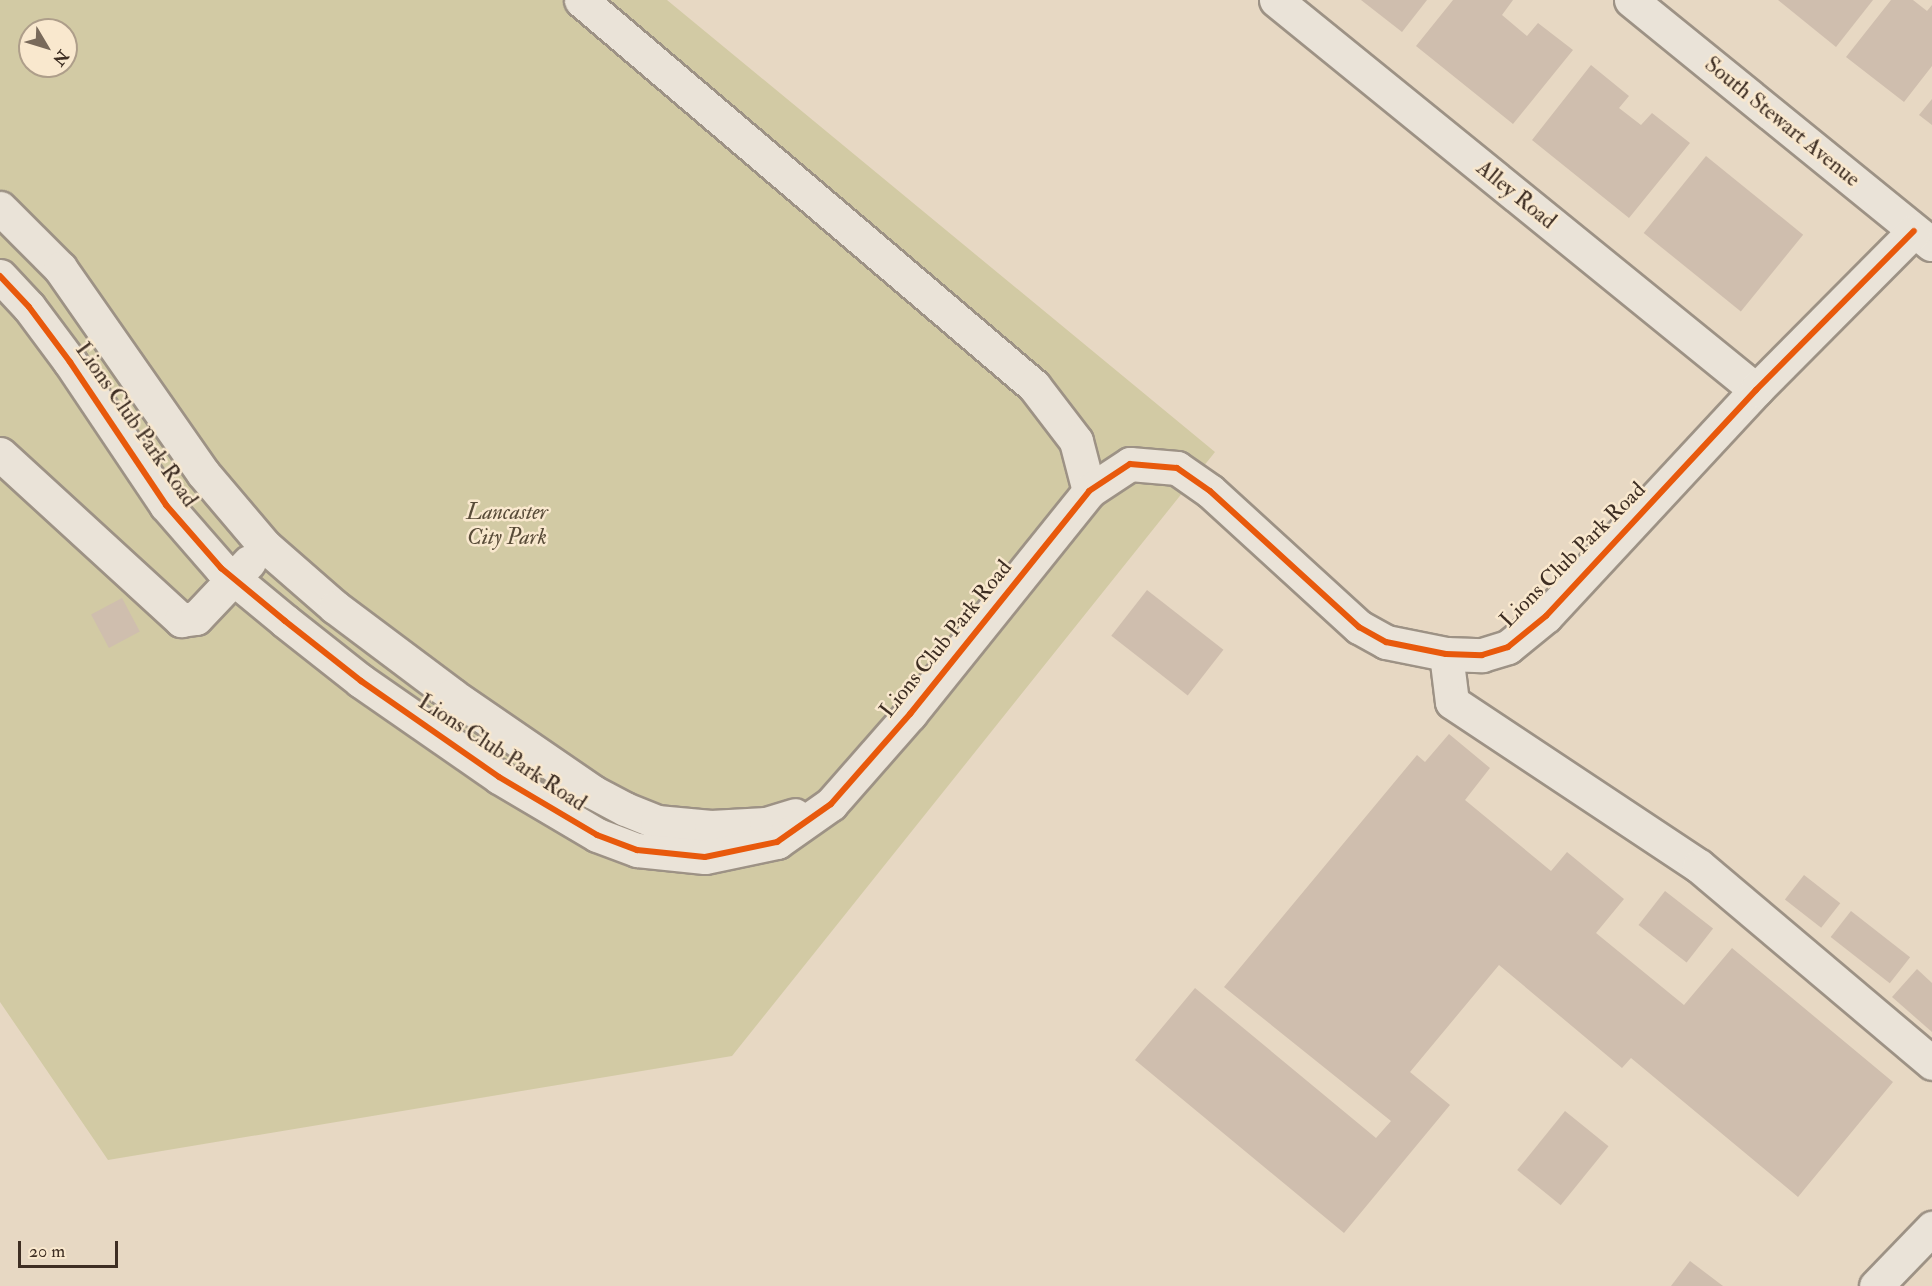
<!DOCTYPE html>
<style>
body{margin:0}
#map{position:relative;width:1932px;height:1286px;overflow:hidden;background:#e7d8c3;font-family:"IM FELL Double Pica",serif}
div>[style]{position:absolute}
.green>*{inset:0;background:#d2caa4}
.building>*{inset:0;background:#cfbeae;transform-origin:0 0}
.roads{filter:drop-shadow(2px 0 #9d9285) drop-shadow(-2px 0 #9d9285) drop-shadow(0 2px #9d9285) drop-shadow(0 -2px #9d9285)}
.minor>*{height:33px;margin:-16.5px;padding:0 16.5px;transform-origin:16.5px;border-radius:16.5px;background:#eae3d8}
.cycleway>*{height:6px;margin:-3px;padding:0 3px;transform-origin:3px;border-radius:3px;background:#e8590c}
span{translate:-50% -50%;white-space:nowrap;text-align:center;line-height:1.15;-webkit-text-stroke:5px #f9e8ce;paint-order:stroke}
.street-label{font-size:22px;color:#3e2e23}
.park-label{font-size:22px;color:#584b38;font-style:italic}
.north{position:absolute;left:18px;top:18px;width:60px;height:60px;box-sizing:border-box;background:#f9e8ce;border:2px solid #ae9e8a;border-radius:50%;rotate:128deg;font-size:16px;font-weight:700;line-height:24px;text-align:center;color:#3e2e23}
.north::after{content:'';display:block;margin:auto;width:21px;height:27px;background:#796a5b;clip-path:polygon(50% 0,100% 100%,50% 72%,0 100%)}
.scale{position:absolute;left:18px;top:1241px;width:100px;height:27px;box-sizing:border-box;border:3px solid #3e2e23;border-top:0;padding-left:8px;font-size:18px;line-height:21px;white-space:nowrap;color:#3e2e23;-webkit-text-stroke:4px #f9e8ce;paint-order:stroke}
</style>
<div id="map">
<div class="green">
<i style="clip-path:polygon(evenodd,0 0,667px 0,1215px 452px,732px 1056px,108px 1160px,0 1002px,0 0,30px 30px,66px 30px,66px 66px,30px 66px,30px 30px)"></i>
</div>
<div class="building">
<i style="clip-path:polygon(1361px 0,1427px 0,1402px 32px)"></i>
<i style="clip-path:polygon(1453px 0,1513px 0,1502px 15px,1527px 36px,1538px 23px,1573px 50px,1513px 124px,1416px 46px)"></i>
<i style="clip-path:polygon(1778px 0,1873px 0,1836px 47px)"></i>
<i style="clip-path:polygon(1891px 0,1913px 0,1927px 11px,1932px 5px,1932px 66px,1904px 102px,1846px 57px)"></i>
<i style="clip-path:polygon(1591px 65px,1629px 96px,1619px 108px,1641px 125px,1652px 113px,1690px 143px,1629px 218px,1532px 140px)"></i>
<i style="clip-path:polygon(1932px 99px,1932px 125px,1919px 115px)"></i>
<i style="left:1706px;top:156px;width:125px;height:99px;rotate:39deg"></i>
<i style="left:1147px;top:590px;width:97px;height:58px;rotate:38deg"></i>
<i style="left:122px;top:598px;width:38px;height:35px;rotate:62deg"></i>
<i style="clip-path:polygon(1449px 734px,1490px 768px,1465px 800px,1551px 871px,1567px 852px,1624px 899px,1596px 933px,1684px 1005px,1732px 948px,1893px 1082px,1798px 1197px,1631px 1058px,1622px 1068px,1499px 965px,1410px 1072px,1450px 1105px,1344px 1233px,1135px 1060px,1195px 988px,1376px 1138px,1391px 1121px,1224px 987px,1417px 755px,1425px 762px)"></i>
<i style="left:1804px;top:875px;width:46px;height:31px;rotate:38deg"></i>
<i style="left:1665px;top:891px;width:61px;height:43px;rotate:38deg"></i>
<i style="left:1851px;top:911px;width:75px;height:33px;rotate:38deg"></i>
<i style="clip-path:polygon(1917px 969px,1932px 983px,1932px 1032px,1892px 997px)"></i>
<i style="left:1565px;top:1111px;width:56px;height:76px;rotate:39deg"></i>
<i style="clip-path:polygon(1690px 1261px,1723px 1286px,1671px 1286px)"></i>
</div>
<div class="roads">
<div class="minor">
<i style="left:581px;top:0;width:595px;rotate:40.43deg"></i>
<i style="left:1034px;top:386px;width:69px;rotate:52.6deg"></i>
<i style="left:1076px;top:441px;width:52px;rotate:75.4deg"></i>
<i style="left:1276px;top:0;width:618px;rotate:39.09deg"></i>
<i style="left:1631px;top:0;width:387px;rotate:39.1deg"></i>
<i style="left:0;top:208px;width:85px;rotate:45deg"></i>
<i style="left:60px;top:268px;width:250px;rotate:55.1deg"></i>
<i style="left:203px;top:473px;width:96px;rotate:49.7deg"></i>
<i style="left:265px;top:546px;width:93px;rotate:41.1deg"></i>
<i style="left:335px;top:607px;width:146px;rotate:36.9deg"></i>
<i style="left:452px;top:695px;width:171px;rotate:34.5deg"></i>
<i style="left:593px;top:792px;width:36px;rotate:28deg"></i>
<i style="left:625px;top:809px;width:35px;rotate:22deg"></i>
<i style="left:657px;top:822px;width:54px;rotate:5.3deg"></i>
<i style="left:711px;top:827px;width:55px;rotate:-3.1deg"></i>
<i style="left:766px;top:824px;width:30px;rotate:-17deg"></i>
<i style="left:0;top:276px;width:42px;rotate:46.9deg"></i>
<i style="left:29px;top:307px;width:69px;rotate:53.3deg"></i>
<i style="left:70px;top:362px;width:172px;rotate:56.1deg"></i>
<i style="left:166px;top:505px;width:84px;rotate:48.9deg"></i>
<i style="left:221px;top:568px;width:83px;rotate:39.6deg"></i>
<i style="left:285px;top:621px;width:97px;rotate:38.3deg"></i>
<i style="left:361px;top:681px;width:168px;rotate:34.8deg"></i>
<i style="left:499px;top:777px;width:114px;rotate:30.6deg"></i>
<i style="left:597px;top:835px;width:43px;rotate:20.6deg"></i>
<i style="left:637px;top:850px;width:68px;rotate:5.9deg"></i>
<i style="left:705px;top:857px;width:74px;rotate:-11.8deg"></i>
<i style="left:777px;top:842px;width:66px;rotate:-35.1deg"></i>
<i style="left:831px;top:804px;width:120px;rotate:-48.7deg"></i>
<i style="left:910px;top:714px;width:286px;rotate:-51.2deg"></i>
<i style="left:1089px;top:491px;width:49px;rotate:-33.4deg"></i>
<i style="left:1130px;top:464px;width:47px;rotate:4.9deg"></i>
<i style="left:1177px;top:468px;width:40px;rotate:34.9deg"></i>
<i style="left:1210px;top:491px;width:202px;rotate:42.4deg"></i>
<i style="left:1359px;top:627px;width:31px;rotate:29deg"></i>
<i style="left:1386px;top:642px;width:61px;rotate:11.3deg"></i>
<i style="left:1446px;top:654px;width:36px;rotate:2deg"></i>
<i style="left:1482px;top:655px;width:27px;rotate:-17deg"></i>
<i style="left:1508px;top:647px;width:49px;rotate:-39.2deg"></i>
<i style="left:1546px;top:616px;width:309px;rotate:-47.1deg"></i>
<i style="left:1756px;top:390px;width:224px;rotate:-45.2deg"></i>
<i style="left:0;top:454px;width:246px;rotate:42.5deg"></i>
<i style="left:181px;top:620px;width:15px;rotate:-8deg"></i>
<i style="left:196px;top:618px;width:77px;rotate:-46.6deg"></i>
<i style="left:1446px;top:654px;width:48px;rotate:82.9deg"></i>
<i style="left:1452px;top:702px;width:296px;rotate:33.6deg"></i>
<i style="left:1699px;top:866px;width:305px;rotate:40.2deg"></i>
<i style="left:1876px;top:1286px;width:81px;rotate:-46deg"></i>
</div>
</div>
<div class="cycleway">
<i style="left:0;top:276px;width:42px;rotate:46.9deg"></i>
<i style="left:29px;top:307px;width:69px;rotate:53.3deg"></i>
<i style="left:70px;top:362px;width:172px;rotate:56.1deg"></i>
<i style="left:166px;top:505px;width:84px;rotate:48.9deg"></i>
<i style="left:221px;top:568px;width:83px;rotate:39.6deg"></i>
<i style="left:285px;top:621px;width:97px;rotate:38.3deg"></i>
<i style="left:361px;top:681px;width:168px;rotate:34.8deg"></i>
<i style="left:499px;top:777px;width:114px;rotate:30.6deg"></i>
<i style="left:597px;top:835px;width:43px;rotate:20.6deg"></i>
<i style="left:637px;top:850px;width:68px;rotate:5.9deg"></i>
<i style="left:705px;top:857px;width:74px;rotate:-11.8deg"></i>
<i style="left:777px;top:842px;width:66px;rotate:-35.1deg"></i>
<i style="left:831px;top:804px;width:120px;rotate:-48.7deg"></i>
<i style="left:910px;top:714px;width:286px;rotate:-51.2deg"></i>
<i style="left:1089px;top:491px;width:49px;rotate:-33.4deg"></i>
<i style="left:1130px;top:464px;width:47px;rotate:4.9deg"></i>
<i style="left:1177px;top:468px;width:40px;rotate:34.9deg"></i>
<i style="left:1210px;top:491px;width:202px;rotate:42.4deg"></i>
<i style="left:1359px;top:627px;width:31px;rotate:29deg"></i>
<i style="left:1386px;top:642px;width:61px;rotate:11.3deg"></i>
<i style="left:1446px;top:654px;width:36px;rotate:2deg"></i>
<i style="left:1482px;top:655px;width:27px;rotate:-17deg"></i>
<i style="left:1508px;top:647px;width:49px;rotate:-39.2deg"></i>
<i style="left:1546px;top:616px;width:309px;rotate:-47.1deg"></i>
<i style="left:1756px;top:390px;width:224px;rotate:-45.2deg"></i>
</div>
<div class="street-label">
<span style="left:1782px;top:122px;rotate:39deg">South Stewart Avenue</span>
<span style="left:1516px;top:195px;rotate:39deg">Alley Road</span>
<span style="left:136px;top:425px;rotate:55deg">Lions Club Park Road</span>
<span style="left:1573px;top:555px;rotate:-45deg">Lions Club Park Road</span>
<span style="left:946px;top:639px;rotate:-51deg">Lions Club Park Road</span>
<span style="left:502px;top:753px;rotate:33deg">Lions Club Park Road</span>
</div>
<div class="park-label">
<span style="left:507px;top:525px">Lancaster<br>City Park</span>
</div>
<div class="north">N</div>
<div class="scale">20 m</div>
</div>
